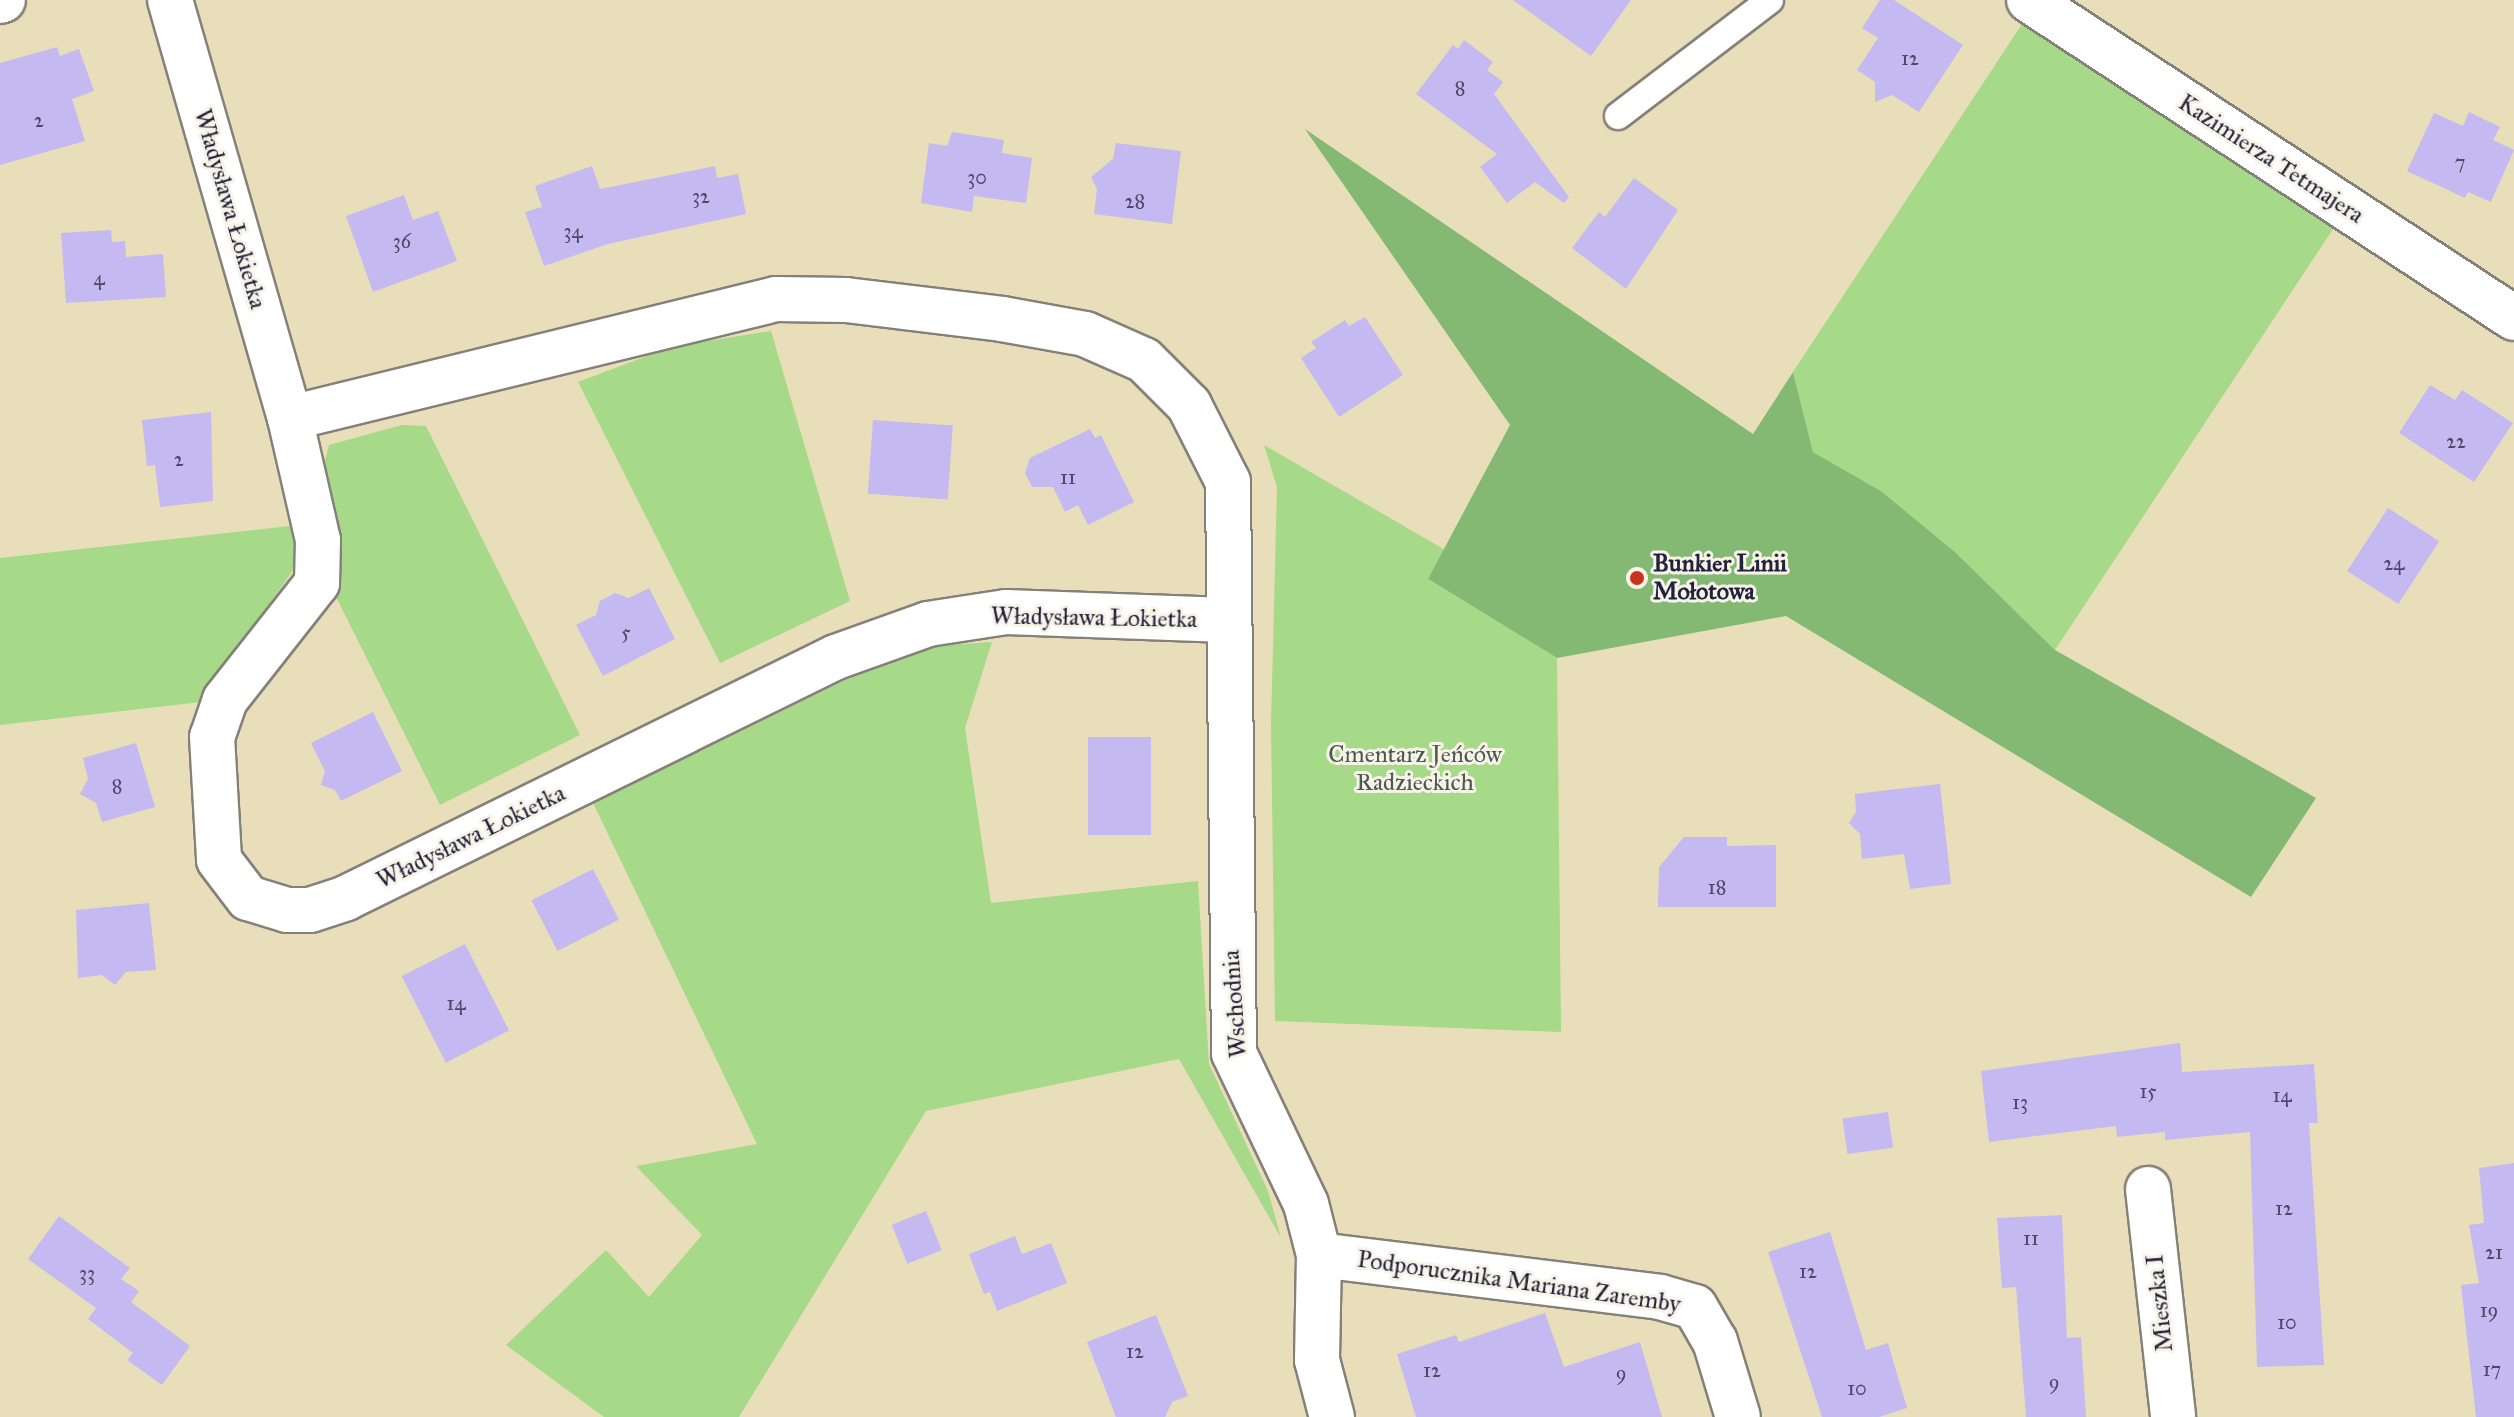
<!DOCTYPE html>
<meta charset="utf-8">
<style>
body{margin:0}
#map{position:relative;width:2514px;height:1417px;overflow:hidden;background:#e9deba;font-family:"IM FELL Great Primer",serif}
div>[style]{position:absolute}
.green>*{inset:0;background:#a6d988}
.forest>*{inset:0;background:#84b974}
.building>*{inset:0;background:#c5b9f1;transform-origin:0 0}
.roads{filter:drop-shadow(2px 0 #86807a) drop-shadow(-2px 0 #86807a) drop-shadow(0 2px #86807a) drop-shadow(0 -2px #86807a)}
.service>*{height:26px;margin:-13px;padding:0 13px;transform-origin:13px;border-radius:13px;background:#fff}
.minor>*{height:44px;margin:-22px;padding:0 22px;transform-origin:22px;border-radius:22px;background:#fff}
.dots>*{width:22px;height:22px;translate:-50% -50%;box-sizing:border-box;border:4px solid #f7f3e8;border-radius:50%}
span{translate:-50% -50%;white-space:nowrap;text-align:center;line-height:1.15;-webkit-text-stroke:6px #f7f3e8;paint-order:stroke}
.number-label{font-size:20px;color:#4b4868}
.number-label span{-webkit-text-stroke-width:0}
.street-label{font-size:24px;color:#22223b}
.poi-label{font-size:24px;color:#22223b;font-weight:700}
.left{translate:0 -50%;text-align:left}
.park-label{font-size:24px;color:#4a5952}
</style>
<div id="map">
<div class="green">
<i style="clip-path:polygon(2024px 21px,2335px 226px,2055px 650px,1955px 552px,1881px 491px,1813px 452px,1793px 372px)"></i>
<i style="clip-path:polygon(771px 331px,850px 601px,720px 663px,578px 382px,671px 347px)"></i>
<i style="clip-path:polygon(402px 425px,426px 426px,580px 735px,440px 805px,336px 597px,339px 549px,322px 472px,329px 445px)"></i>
<i style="clip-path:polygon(1264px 445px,1447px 551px,1429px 580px,1557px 658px,1561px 1032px,1275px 1021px,1271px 723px,1277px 487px)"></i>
<i style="clip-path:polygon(290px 526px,298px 563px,201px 702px,0 725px,0 558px)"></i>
<i style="clip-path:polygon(992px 642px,965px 728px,991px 903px,1198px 881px,1209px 1064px,1268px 1191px,1281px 1238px,1179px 1059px,926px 1111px,739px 1417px,604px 1417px,506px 1345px,606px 1250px,649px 1297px,702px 1235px,636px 1166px,757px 1144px,593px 803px,914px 647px)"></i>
</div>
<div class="forest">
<i style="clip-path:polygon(1305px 129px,1753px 434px,1793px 372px,1813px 452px,1881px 491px,1955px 552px,2055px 650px,2316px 798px,2251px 897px,1786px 616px,1557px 658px,1428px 579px,1510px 425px)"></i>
</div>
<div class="building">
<i style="clip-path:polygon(1513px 0,1631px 0,1591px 56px)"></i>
<i style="clip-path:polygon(1880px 0,1894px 0,1963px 45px,1919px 112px,1892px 95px,1875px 102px,1875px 82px,1857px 70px,1878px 38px,1862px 28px)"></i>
<i style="clip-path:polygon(1464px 40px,1493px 62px,1487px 70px,1503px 82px,1494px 94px,1569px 197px,1564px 203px,1535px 182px,1507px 203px,1480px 167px,1497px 154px,1416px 94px,1453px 45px,1458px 49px)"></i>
<i style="clip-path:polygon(57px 47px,60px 56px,79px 49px,94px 91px,72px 99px,85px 141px,0 165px,0 63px)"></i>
<i style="clip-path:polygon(2469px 112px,2500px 127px,2493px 140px,2514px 150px,2491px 202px,2468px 192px,2465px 198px,2407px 171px,2434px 113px,2463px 126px)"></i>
<i style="clip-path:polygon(952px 132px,1004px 140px,1002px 153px,1032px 158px,1026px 203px,974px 196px,972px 212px,921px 203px,929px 143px,947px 146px)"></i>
<i style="clip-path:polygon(1116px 143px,1181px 151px,1172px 224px,1094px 214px,1097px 189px,1091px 177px,1113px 159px)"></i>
<i style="clip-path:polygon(592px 166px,600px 189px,715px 166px,717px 178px,738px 174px,746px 214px,608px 244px,544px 266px,525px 212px,542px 207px,535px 186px)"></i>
<i style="clip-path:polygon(1634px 178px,1678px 210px,1626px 289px,1572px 248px,1599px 212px,1605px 217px)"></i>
<i style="clip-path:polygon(404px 195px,413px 220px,438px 211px,457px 261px,373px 292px,346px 216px)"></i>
<i style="clip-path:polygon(111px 230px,112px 242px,125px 241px,126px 257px,163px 254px,166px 297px,66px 303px,61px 233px)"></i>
<i style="clip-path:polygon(1365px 317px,1403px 375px,1339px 417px,1301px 358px,1316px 348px,1311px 342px,1345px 320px,1349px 326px)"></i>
<i style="clip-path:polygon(2430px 385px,2455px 400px,2462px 390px,2513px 423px,2474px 482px,2399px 433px)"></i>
<i style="clip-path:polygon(211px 412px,213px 501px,160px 507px,155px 465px,147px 466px,142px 420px)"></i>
<i style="left:873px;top:420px;width:80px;height:74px;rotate:4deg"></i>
<i style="clip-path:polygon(1090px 429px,1095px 438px,1101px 435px,1134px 502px,1088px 525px,1078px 505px,1065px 512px,1053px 487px,1032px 487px,1025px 473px,1030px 458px)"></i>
<i style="left:2388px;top:508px;width:61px;height:75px;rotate:33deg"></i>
<i style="clip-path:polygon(649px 588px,675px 639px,603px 676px,576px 625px,596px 615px,600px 601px,615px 593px,629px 598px)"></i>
<i style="clip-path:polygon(373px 712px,402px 771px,341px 801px,335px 790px,321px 785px,325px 771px,311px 743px)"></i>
<i style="left:1088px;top:737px;width:63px;height:98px"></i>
<i style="clip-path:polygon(136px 743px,155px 807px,102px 822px,96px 803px,80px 794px,88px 779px,83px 758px)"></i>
<i style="clip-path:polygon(1940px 784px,1951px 884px,1910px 889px,1904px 854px,1862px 859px,1860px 834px,1849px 823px,1856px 812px,1855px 794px)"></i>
<i style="clip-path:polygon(1684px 837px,1727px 837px,1727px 846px,1776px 845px,1776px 907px,1658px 907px,1659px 867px)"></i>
<i style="left:593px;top:869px;width:57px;height:69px;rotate:63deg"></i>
<i style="clip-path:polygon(149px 903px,156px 970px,126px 972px,115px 985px,102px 975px,78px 978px,76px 910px)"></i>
<i style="left:465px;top:944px;width:97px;height:71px;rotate:63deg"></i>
<i style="clip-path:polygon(2180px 1043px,2182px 1072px,2314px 1064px,2318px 1123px,2309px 1123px,2324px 1365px,2257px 1367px,2250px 1132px,2165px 1140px,2165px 1132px,2117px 1137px,2116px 1126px,1989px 1142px,1981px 1071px)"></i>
<i style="left:1888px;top:1112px;width:36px;height:46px;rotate:82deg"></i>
<i style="clip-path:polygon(2514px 1163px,2514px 1417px,2476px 1417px,2461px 1285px,2479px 1283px,2469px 1225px,2484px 1223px,2479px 1168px)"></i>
<i style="left:926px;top:1211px;width:42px;height:37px;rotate:68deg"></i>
<i style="clip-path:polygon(2062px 1215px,2067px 1338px,2081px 1337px,2086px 1417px,2026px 1417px,2016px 1287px,2002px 1288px,1997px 1218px)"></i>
<i style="clip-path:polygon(59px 1216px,130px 1268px,121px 1279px,139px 1291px,131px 1302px,190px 1346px,162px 1385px,127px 1360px,133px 1353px,88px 1319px,96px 1308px,28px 1259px)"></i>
<i style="clip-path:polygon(1830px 1232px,1866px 1350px,1888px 1343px,1907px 1408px,1879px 1417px,1822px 1417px,1768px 1252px)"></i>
<i style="clip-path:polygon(1015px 1236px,1022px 1254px,1051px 1243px,1067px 1283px,997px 1311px,990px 1292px,984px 1294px,969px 1254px)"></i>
<i style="clip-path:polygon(1545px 1313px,1564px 1367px,1640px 1342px,1662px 1417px,1416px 1417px,1397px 1354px,1456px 1335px,1459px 1342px)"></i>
<i style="clip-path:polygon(1156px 1315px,1188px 1396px,1172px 1402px,1165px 1417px,1116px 1417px,1087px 1342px)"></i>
</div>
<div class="roads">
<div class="service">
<i style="left:1618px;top:116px;width:191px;rotate:-37.3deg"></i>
</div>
<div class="minor">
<i style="left:170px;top:0;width:435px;rotate:74deg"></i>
<i style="left:290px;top:418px;width:125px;rotate:77.1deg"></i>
<i style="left:318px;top:540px;width:43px;rotate:91.3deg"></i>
<i style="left:317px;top:583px;width:149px;rotate:128.2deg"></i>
<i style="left:225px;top:700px;width:39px;rotate:109deg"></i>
<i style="left:212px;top:737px;width:123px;rotate:86.7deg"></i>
<i style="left:219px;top:860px;width:48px;rotate:52.7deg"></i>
<i style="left:248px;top:898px;width:41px;rotate:17.1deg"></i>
<i style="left:287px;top:910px;width:23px"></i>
<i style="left:310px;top:910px;width:38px;rotate:-18deg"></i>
<i style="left:346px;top:898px;width:546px;rotate:-26.19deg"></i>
<i style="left:836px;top:657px;width:98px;rotate:-19.7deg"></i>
<i style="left:928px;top:624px;width:79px;rotate:-8.7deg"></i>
<i style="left:1006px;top:612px;width:221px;rotate:2.1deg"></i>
<i style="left:2029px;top:0;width:580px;rotate:33.25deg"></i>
<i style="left:0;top:1px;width:3px;rotate:-18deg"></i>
<i style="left:290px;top:418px;width:500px;rotate:-13.76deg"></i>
<i style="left:776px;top:299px;width:70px;rotate:0.8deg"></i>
<i style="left:846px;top:300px;width:157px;rotate:6.9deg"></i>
<i style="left:1002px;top:319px;width:84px;rotate:10.2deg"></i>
<i style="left:1085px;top:334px;width:64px;rotate:23.8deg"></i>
<i style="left:1144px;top:360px;width:64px;rotate:45deg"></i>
<i style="left:1189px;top:405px;width:86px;rotate:63.1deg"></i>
<i style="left:1228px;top:482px;width:571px;rotate:89.4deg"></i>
<i style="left:1234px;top:1053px;width:167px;rotate:64.5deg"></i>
<i style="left:1306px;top:1204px;width:53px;rotate:75.7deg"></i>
<i style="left:1319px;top:1255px;width:105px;rotate:91.1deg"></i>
<i style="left:1317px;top:1360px;width:59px;rotate:75.3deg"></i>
<i style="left:2148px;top:1189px;width:229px;rotate:83.7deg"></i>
<i style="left:1319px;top:1255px;width:344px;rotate:7deg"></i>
<i style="left:1660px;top:1297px;width:36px;rotate:16deg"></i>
<i style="left:1695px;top:1307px;width:39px;rotate:60deg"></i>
<i style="left:1715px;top:1341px;width:79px;rotate:73.2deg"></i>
</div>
</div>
<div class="dots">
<i style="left:1637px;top:578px;background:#c8321e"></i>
</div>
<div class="number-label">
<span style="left:1910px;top:58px">12</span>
<span style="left:1460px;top:88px">8</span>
<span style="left:39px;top:120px">2</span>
<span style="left:2460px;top:162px">7</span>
<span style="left:977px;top:177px">30</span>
<span style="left:701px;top:196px">32</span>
<span style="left:1135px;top:201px">28</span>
<span style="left:573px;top:231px">34</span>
<span style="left:402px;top:241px">36</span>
<span style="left:99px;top:278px">4</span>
<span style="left:2456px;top:441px">22</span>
<span style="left:179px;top:459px">2</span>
<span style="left:1068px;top:477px">11</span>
<span style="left:2394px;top:563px">24</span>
<span style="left:626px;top:632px">5</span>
<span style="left:117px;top:786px">8</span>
<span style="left:1717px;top:887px">18</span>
<span style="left:456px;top:1003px">14</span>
<span style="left:2148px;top:1091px">15</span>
<span style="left:2282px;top:1095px">14</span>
<span style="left:2020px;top:1102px">13</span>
<span style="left:2284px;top:1208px">12</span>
<span style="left:2031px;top:1238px">11</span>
<span style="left:2494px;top:1252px">21</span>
<span style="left:1808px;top:1271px">12</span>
<span style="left:87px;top:1273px">33</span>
<span style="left:2489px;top:1310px">19</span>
<span style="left:2287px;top:1322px">10</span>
<span style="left:1135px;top:1351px">12</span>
<span style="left:2492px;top:1369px">17</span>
<span style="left:1432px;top:1370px">12</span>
<span style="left:1621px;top:1373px">9</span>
<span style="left:2054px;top:1382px">9</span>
<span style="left:1857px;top:1388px">10</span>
</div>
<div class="street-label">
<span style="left:2271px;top:159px;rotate:33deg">Kazimierza Tetmajera</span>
<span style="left:230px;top:209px;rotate:74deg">Władysława Łokietka</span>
<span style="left:1094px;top:618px;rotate:1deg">Władysława Łokietka</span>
<span style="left:471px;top:837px;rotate:-26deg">Władysława Łokietka</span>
<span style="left:1235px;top:1004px;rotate:-94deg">Wschodnia</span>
<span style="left:1519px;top:1282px;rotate:8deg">Podporucznika Mariana Zaremby</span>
<span style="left:2160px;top:1303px;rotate:-96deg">Mieszka I</span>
</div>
<div class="poi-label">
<span class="left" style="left:1653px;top:578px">Bunkier Linii<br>Mołotowa</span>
</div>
<div class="park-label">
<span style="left:1415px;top:769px">Cmentarz Jeńców<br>Radzieckich</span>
</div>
</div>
